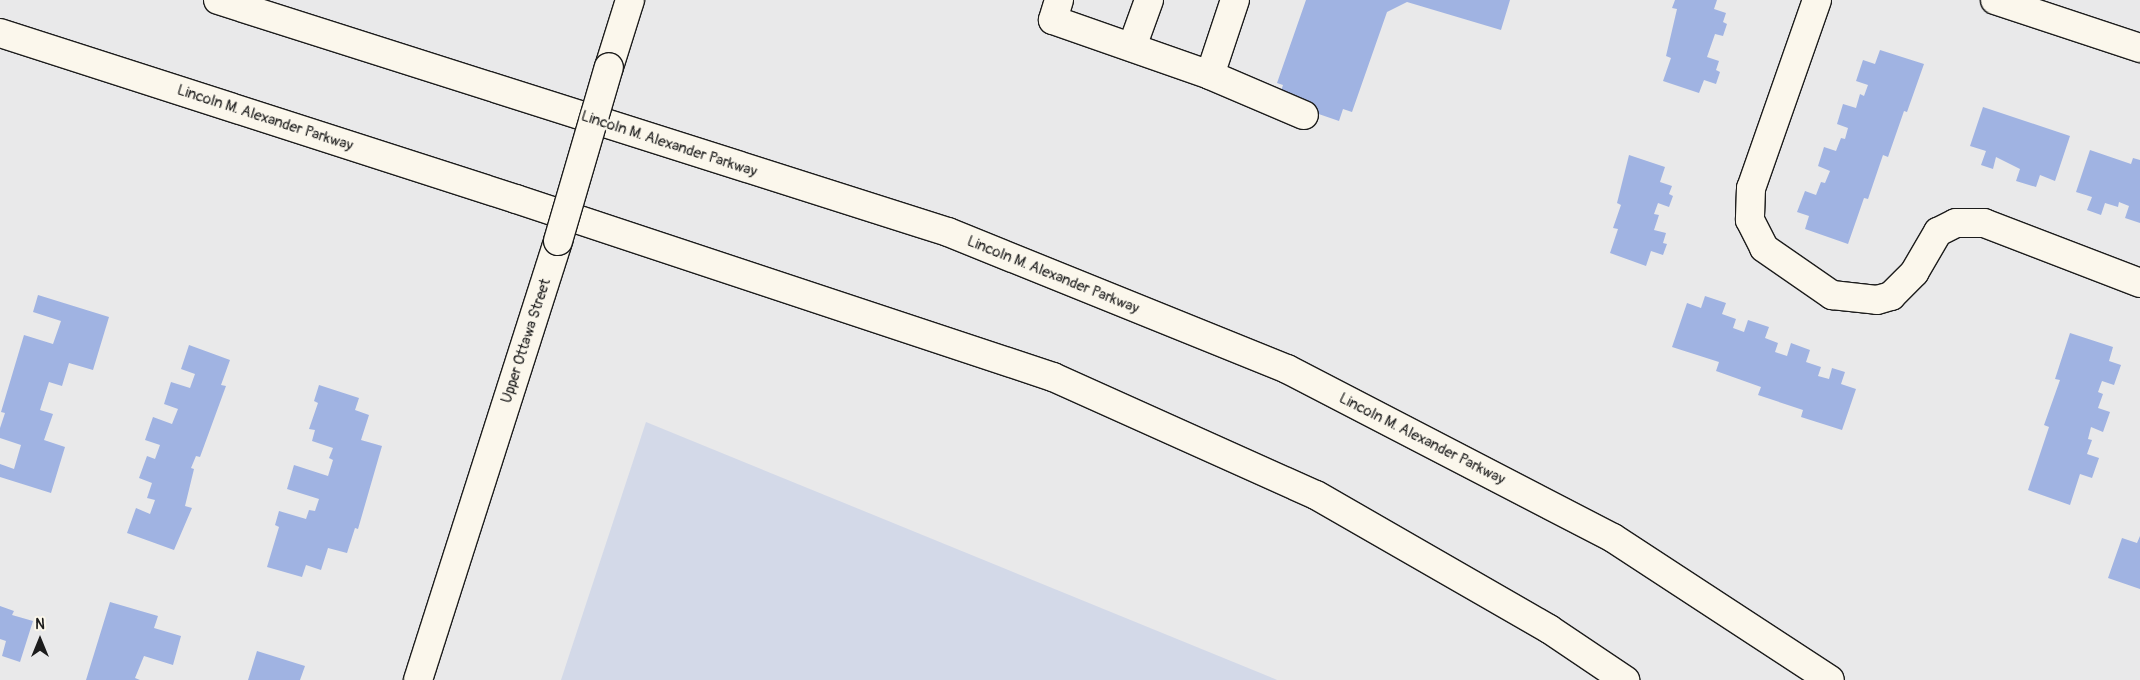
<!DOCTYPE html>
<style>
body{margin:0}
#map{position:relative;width:2140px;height:680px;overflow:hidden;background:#e9e9ea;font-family:Pangolin,sans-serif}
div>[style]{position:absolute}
.built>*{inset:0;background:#d3d9e8}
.building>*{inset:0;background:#a0b3e2}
.roads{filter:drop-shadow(1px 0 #1c1c1c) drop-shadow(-1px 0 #1c1c1c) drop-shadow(0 1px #1c1c1c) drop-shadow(0 -1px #1c1c1c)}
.minor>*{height:28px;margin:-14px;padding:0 14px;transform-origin:14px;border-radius:14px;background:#fbf7ec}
.major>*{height:28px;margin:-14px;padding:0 14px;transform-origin:14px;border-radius:14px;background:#fbf7ec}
.highway>*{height:28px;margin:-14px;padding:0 14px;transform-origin:14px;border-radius:14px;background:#fbf7ec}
.bridges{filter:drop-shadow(1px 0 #1c1c1c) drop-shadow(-1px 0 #1c1c1c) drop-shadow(0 1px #1c1c1c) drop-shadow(0 -1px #1c1c1c)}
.major-bridge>*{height:28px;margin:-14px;padding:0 14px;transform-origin:14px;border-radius:14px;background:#fbf7ec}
span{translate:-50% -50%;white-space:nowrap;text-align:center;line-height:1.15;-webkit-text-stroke:5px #fbf7ec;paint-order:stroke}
.street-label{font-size:15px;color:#1c1c1c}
.north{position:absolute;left:15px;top:615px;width:50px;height:50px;-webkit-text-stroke:4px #fbf7ec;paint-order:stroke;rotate:0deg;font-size:14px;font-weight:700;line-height:20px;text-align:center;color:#1c1c1c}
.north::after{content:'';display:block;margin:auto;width:18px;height:22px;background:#1c1c1c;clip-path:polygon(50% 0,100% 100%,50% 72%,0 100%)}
</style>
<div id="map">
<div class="built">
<i style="clip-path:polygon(646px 422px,1275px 679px,1277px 680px,561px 680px)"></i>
</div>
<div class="building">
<i style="clip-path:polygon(1306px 0,1510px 0,1501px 30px,1407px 2px,1387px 12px,1352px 112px,1343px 109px,1339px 121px,1278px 100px,1283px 85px,1277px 83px)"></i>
<i style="clip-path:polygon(1675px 0,1717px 0,1714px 9px,1726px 13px,1723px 22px,1727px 24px,1723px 36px,1715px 34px,1707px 57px,1719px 61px,1716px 70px,1720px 72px,1716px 84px,1704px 80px,1699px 93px,1663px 81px,1671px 58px,1666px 56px,1677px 9px,1672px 8px)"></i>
<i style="clip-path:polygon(1880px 50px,1924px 64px,1907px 112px,1904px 111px,1888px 157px,1883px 155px,1868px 199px,1864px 198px,1848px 244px,1805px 229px,1809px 216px,1797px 212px,1805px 191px,1816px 195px,1821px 182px,1825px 183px,1830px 171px,1818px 166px,1824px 147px,1836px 151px,1841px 138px,1845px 139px,1848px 128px,1837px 124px,1843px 104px,1856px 108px,1860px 94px,1864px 96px,1868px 85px,1856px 81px,1863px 60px,1875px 64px)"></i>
<i style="clip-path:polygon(1983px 107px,2070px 136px,2055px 181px,2040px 175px,2036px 187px,2016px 181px,2020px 169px,1996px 157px,1993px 169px,1981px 165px,1986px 151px,1970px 146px)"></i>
<i style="clip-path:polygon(2090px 150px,2131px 164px,2133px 158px,2140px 160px,2140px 223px,2125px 218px,2129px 206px,2119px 202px,2118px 207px,2105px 203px,2101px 215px,2087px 210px,2092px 197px,2076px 192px)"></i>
<i style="clip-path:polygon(1629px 155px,1665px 167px,1660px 182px,1672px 186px,1669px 194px,1673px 196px,1669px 207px,1658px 203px,1654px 214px,1659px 215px,1654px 230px,1666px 233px,1663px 243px,1667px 244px,1663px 255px,1651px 251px,1646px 266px,1610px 253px,1618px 229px,1613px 228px,1621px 205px,1617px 203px)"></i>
<i style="clip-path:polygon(38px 295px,109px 317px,93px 370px,69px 363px,62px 386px,49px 382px,40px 410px,53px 414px,44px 440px,65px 447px,51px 493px,0 477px,0 464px,14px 469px,21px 445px,0 438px,0 428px,5px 413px,1px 412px,24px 335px,53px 344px,61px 321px,33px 312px)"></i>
<i style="clip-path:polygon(1705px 296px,1726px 303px,1722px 314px,1736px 319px,1733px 328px,1744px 332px,1748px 320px,1769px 327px,1765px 338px,1778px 343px,1775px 352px,1787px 356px,1791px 343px,1810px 350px,1806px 362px,1821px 367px,1818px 376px,1829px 379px,1832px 368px,1845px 372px,1841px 384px,1856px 389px,1842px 430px,1801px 417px,1803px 410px,1758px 395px,1761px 387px,1716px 371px,1719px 362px,1672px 347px,1687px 303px,1701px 308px)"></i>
<i style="clip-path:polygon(2070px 333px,2113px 347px,2109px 361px,2121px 365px,2114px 385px,2102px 381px,2098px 392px,2103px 394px,2098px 408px,2110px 412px,2103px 432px,2091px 427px,2088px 439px,2092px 440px,2087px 454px,2099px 458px,2092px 478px,2080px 474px,2070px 505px,2028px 490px,2049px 427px,2044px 425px,2060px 380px,2055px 379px)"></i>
<i style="clip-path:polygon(189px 345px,230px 360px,221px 385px,226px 386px,200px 457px,196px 456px,191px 468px,194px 469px,185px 506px,192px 508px,174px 550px,127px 533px,136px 508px,150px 514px,155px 500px,147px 498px,152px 483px,139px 478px,147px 456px,155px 459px,160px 445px,145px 440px,153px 417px,172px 424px,178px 409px,164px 404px,171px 382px,190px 388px,195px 374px,181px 369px)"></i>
<i style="clip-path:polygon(319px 385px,359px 398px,355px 410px,369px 415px,361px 440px,382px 446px,358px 529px,355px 528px,347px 553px,328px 548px,321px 570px,306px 565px,302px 577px,267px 567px,279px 527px,275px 525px,279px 511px,306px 519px,309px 510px,315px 511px,319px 499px,287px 489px,294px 465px,328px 476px,333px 460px,329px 458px,333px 448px,312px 441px,315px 430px,309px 429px,318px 403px,314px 401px)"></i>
<i style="clip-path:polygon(2140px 536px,2140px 589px,2108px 578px,2122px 538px,2137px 543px)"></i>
<i style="clip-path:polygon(110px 602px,158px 616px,154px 628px,181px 636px,173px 665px,144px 656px,135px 678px,140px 680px,86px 680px)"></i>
<i style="clip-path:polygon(0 606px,14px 611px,12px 615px,33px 621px,20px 662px,2px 656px,6px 641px,0 639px)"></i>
<i style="clip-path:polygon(257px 651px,305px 666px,300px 680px,248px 680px)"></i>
</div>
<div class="roads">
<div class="minor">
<i style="left:1059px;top:0;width:21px;rotate:107deg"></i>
<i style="left:1053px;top:20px;width:166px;rotate:19.3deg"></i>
<i style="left:1210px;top:75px;width:102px;rotate:23.1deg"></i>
<i style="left:1817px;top:0;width:199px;rotate:109.3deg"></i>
<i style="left:1751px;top:188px;width:32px;rotate:92deg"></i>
<i style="left:1750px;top:220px;width:31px;rotate:63deg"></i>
<i style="left:1764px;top:248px;width:83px;rotate:34.7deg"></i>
<i style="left:1832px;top:295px;width:45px;rotate:6.3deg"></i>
<i style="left:1877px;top:300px;width:15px;rotate:-16deg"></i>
<i style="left:1891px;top:296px;width:33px;rotate:-45deg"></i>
<i style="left:1914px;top:273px;width:48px;rotate:-59.7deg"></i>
<i style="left:1938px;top:232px;width:20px;rotate:-27deg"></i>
<i style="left:1956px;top:223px;width:28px"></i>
<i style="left:1984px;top:223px;width:167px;rotate:21deg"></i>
<i style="left:1995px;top:0;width:153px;rotate:18.3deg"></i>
<i style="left:1132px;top:47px;width:50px;rotate:-70.1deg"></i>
<i style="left:1210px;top:75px;width:79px;rotate:-71.6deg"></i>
</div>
<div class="major">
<i style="left:609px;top:67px;width:70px;rotate:-72.6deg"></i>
<i style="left:418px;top:680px;width:461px;rotate:-72.3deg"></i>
</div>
<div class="highway">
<i style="left:218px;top:0;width:766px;rotate:17.63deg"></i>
<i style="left:948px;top:232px;width:366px;rotate:22deg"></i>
<i style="left:1287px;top:369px;width:367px;rotate:27.4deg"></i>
<i style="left:1613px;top:538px;width:259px;rotate:33.2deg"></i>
<i style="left:0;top:33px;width:542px;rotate:17.83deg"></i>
<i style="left:516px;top:199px;width:566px;rotate:18.34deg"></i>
<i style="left:1053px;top:377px;width:288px;rotate:24.2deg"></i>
<i style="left:1316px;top:495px;width:269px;rotate:29.9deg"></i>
<i style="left:1549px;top:629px;width:92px;rotate:33.9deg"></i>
</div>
</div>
<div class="bridges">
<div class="major-bridge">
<i style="left:558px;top:241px;width:181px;rotate:-73.7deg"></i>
</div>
</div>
<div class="street-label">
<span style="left:265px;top:118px;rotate:18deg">Lincoln M. Alexander Parkway</span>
<span style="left:669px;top:144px;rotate:18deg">Lincoln M. Alexander Parkway</span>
<span style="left:1053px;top:275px;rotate:22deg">Lincoln M. Alexander Parkway</span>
<span style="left:526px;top:341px;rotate:-72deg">Upper Ottawa Street</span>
<span style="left:1422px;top:439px;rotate:27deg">Lincoln M. Alexander Parkway</span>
</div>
<div class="north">N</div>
</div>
